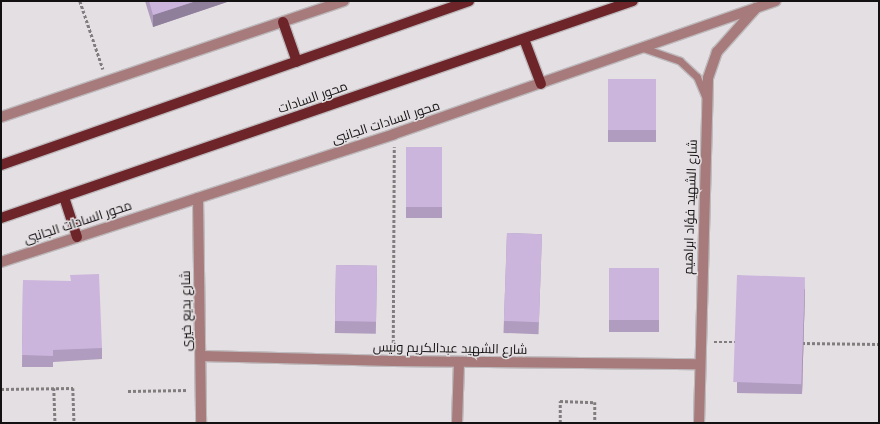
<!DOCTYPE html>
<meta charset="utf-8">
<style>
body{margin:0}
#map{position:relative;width:880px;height:424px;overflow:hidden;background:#e4dfe2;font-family:"Varela Round",Cairo,sans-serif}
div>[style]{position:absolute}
.path>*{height:2.5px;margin-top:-1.25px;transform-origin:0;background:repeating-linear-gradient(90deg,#817d7f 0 3px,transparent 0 5px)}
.roads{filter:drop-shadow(1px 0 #bebabd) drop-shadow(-1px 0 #bebabd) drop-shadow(0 1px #bebabd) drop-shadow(0 -1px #bebabd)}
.service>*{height:7px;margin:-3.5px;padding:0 3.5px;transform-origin:3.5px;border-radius:3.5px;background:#a77b7b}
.minor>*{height:10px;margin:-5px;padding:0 5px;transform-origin:5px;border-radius:5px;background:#a77b7b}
.tertiary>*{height:10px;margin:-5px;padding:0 5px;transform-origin:5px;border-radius:5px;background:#a77b7b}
.primary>*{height:10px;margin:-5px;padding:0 5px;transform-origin:5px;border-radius:5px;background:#6d252a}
.wall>*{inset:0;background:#af9cbe;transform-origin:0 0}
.shaded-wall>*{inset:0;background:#8f7f9b}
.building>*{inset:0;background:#ccb5dd;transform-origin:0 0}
span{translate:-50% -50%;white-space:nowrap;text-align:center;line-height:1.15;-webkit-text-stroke:3px #e4dfe2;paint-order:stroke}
.street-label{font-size:13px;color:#131112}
.frame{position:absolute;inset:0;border:2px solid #131112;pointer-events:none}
</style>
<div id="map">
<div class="path">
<i style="left:80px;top:1px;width:72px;rotate:71.3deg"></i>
<i style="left:714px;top:342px;width:27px"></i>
<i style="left:802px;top:343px;width:77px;rotate:0.7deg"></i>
<i style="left:393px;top:348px;width:201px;rotate:-89.7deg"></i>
<i style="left:54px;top:388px;width:35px;rotate:88deg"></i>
<i style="left:1px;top:389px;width:72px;rotate:-0.8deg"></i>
<i style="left:73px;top:388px;width:35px;rotate:88deg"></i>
<i style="left:128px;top:391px;width:60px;rotate:-1deg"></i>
<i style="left:560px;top:423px;width:22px;rotate:-90deg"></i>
<i style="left:560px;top:401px;width:35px;rotate:2deg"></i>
<i style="left:595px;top:402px;width:21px;rotate:90deg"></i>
</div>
<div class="roads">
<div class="service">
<i style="left:643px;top:48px;width:39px;rotate:19deg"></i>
<i style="left:680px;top:61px;width:23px;rotate:43deg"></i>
<i style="left:697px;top:77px;width:21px;rotate:67deg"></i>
</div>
<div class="minor">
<i style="left:198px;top:198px;width:225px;rotate:89.2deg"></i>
<i style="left:201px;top:356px;width:192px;rotate:1.5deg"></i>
<i style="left:393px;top:361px;width:306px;rotate:0.6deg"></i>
<i style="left:457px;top:423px;width:61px;rotate:-88.1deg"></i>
<i style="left:699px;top:423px;width:345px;rotate:-88.5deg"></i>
<i style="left:708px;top:78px;width:28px;rotate:-71deg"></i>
<i style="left:717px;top:52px;width:59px;rotate:-48.4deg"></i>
</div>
<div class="tertiary">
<i style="left:1px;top:117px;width:362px;rotate:-18.7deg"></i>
<i style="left:1px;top:262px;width:413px;rotate:-18deg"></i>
<i style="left:394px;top:134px;width:404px;rotate:-19.2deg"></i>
</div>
<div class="primary">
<i style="left:283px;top:22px;width:42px;rotate:70.7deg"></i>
<i style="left:524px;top:39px;width:48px;rotate:69.3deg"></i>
<i style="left:1px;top:165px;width:496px;rotate:-19.3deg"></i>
<i style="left:64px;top:197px;width:42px;rotate:72deg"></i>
<i style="left:1px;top:218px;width:668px;rotate:-18.95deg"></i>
</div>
</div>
<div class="wall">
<i style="clip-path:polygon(145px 1px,230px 1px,153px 27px)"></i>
<i style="left:608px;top:79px;width:48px;height:63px"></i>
<i style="left:406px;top:147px;width:36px;height:71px"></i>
<i style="left:507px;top:233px;width:35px;height:100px;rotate:2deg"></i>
<i style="left:336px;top:265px;width:41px;height:68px;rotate:1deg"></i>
<i style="left:609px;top:268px;width:50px;height:64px"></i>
<i style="clip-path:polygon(737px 275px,805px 289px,802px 394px,737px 393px)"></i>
<i style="clip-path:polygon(23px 280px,102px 348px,102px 359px,53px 362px,53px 367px,22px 367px)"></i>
</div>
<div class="shaded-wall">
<i style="clip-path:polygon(196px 1px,230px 1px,153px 27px,153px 15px)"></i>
<i style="clip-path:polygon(805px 277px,805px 289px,802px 394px,802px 383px)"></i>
</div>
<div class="building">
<i style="clip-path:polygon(149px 1px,196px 1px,153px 15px)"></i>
<i style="left:608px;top:79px;width:48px;height:51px"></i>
<i style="left:406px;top:147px;width:36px;height:60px"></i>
<i style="left:507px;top:233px;width:35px;height:88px;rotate:2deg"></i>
<i style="left:336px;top:265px;width:41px;height:56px;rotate:1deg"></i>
<i style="left:609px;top:268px;width:50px;height:52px"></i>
<i style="clip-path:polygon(99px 274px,102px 348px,53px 350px,53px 356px,22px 355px,23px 280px,71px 281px,70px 275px)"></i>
<i style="left:737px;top:275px;width:68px;height:107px;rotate:2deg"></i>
</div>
<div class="street-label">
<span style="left:313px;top:98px;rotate:-19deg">محور السادات</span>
<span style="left:386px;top:123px;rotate:-18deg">محور السادات الجانبى</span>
<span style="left:691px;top:207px;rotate:-88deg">شارع الشهيد فؤاد ابراهيم</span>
<span style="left:78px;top:223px;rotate:-18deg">محور السادات الجانبى</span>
<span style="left:187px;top:311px;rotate:-91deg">شارع بديع خيرى</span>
<span style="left:450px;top:349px;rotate:1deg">شارع الشهيد عبدالكريم ونيس</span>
</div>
<div class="frame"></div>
</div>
